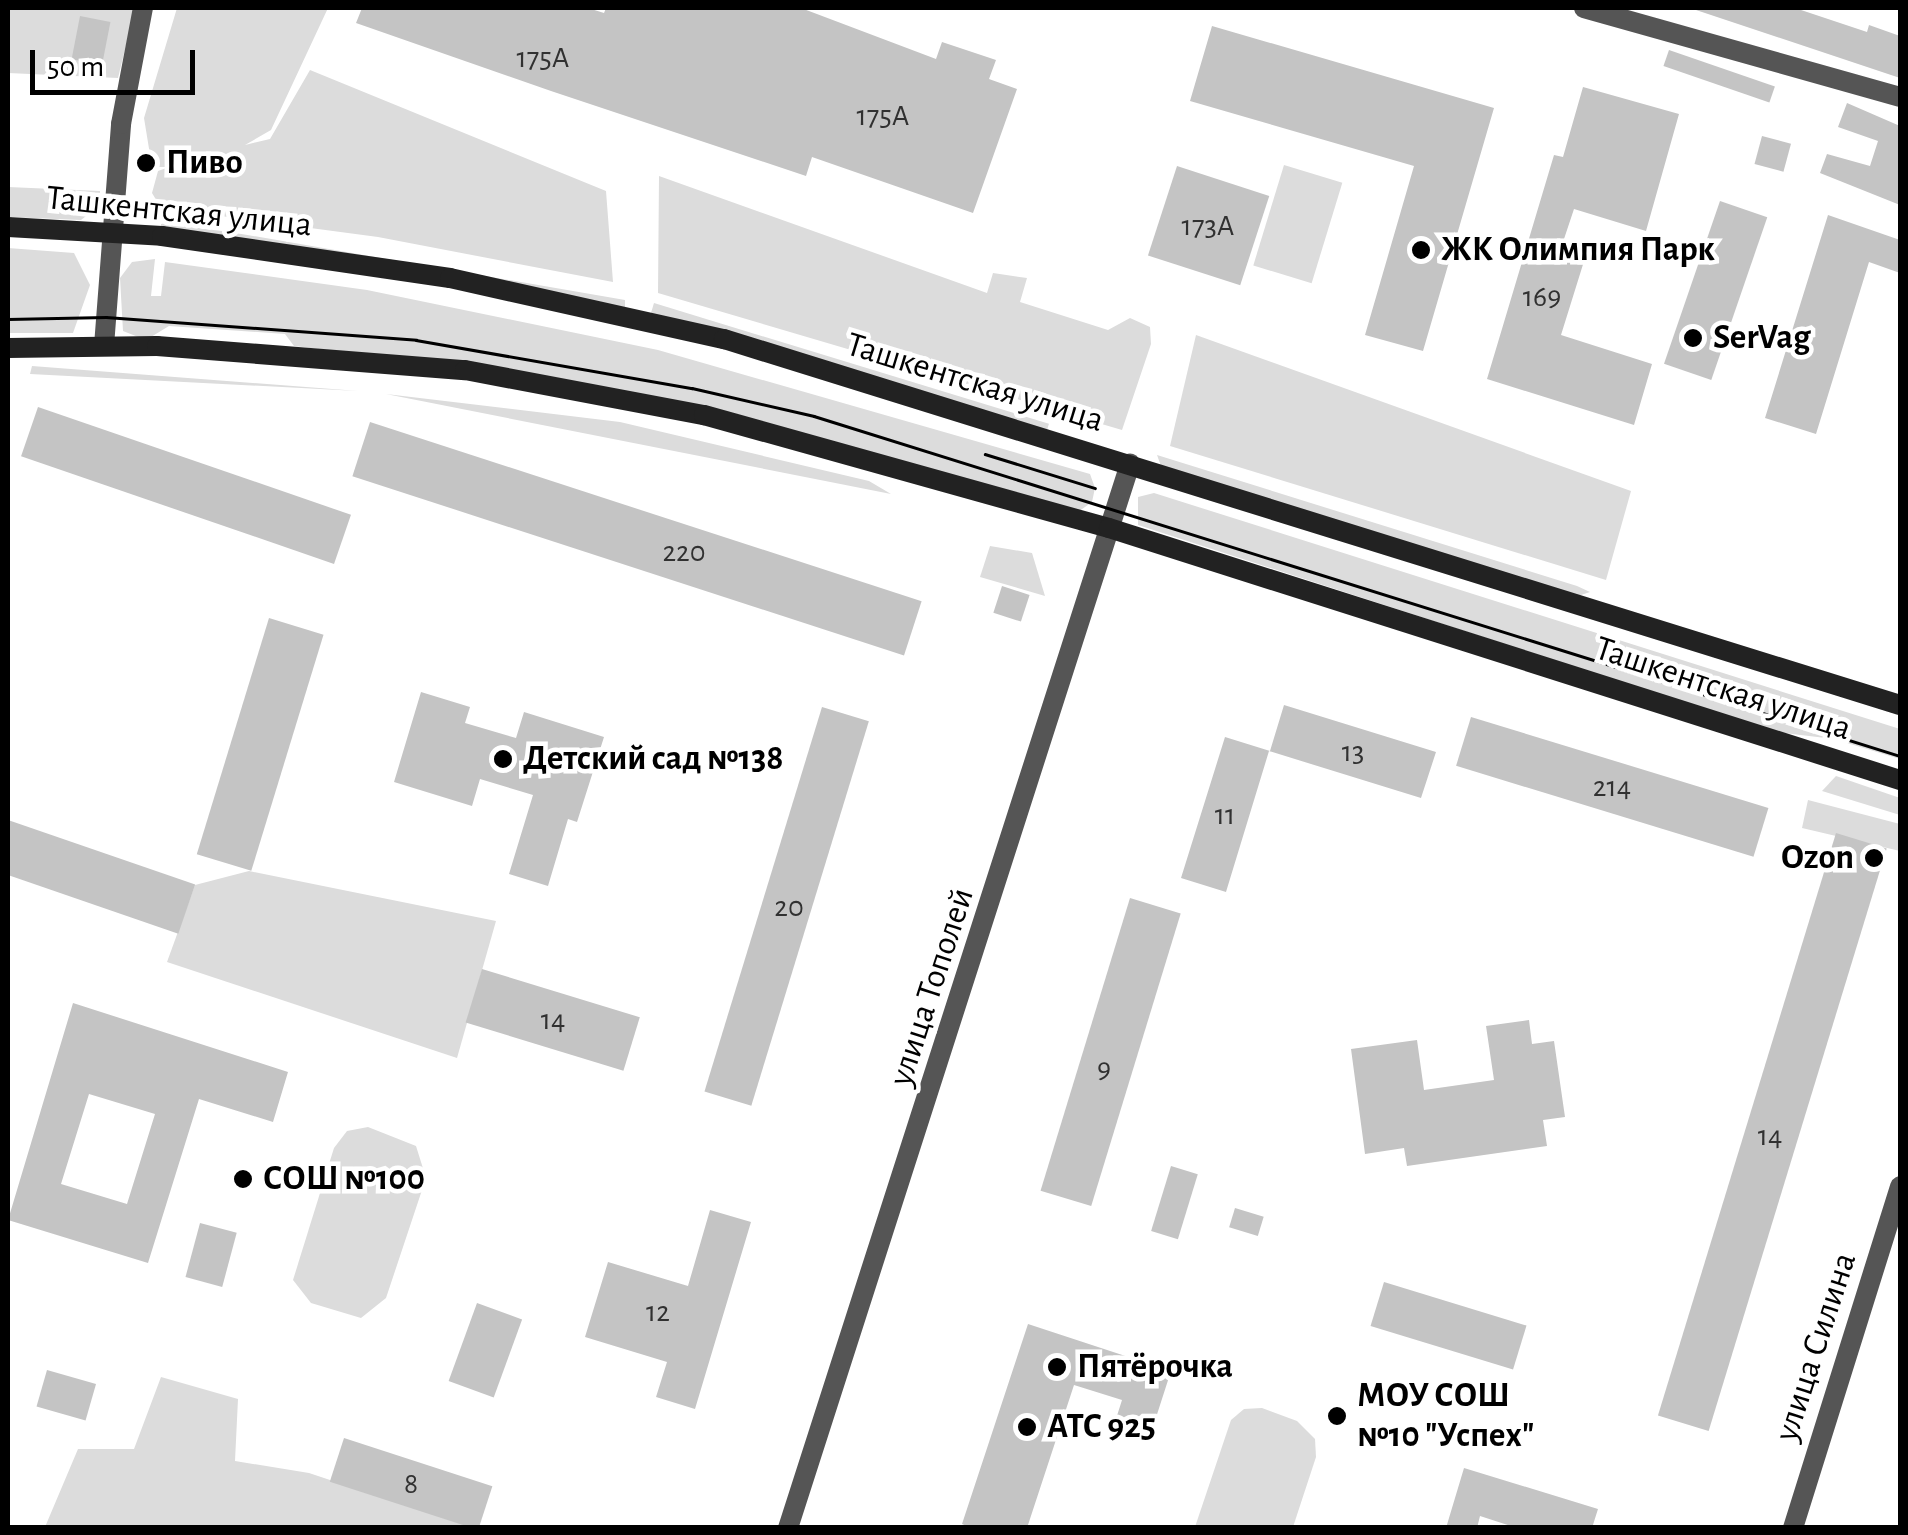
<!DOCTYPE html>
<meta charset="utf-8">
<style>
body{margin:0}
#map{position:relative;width:1908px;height:1535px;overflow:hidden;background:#fff;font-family:"Alegreya Sans",sans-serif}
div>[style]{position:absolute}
.green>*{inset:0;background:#dcdcdc;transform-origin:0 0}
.building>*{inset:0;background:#c4c4c4;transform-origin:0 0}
.street>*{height:20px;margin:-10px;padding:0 10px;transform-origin:10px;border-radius:10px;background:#555}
.secondary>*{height:20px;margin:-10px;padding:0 10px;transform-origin:10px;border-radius:10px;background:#222}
.tram>*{height:2.5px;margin:-1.25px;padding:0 1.25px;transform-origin:1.25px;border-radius:1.25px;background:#000}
.dots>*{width:28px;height:28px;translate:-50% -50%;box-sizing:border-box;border:5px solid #fff;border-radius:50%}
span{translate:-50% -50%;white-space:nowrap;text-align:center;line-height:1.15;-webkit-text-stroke:9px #fff;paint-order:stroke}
.number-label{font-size:30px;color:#313131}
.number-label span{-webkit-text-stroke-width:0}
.poi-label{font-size:35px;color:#000;font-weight:700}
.left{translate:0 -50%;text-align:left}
.right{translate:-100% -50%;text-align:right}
.street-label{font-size:35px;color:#000}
.frame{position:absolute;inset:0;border:10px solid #000;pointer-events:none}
.scale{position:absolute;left:30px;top:50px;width:165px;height:45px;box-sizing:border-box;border:5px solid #000;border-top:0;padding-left:12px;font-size:30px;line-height:35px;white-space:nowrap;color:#000;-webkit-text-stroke:8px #fff;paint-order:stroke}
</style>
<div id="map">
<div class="green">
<i style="clip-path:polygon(8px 8px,135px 8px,118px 78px,8px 73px)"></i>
<i style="clip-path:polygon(177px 8px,328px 8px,271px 130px,245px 145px,270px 139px,310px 70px,606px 191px,613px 282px,378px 237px,161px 208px,152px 193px,158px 171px,169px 167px,152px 167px,144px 118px)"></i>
<i style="left:1284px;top:165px;width:61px;height:105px;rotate:17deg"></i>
<i style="clip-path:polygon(659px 176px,987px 293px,993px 273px,1027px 278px,1020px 302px,1108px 330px,1130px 318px,1150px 327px,1151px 344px,1122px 430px,658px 293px)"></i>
<i style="clip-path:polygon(8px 187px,100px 191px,100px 205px,81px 220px,8px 217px)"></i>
<i style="clip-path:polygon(172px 222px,625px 300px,625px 317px,162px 236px,161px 224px)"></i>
<i style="clip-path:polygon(8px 248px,74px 253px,90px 285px,73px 333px,8px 333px)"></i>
<i style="clip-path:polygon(155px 259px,151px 296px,161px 296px,165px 262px,367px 290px,658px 350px,1090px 474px,1095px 488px,1092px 502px,1071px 517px,559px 378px,294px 346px,285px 334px,169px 326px,146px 340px,123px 331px,120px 278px,132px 262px)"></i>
<i style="left:654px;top:303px;width:413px;height:14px;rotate:17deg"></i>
<i style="clip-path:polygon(1196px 335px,1631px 491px,1606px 580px,1170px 446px)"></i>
<i style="clip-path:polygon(32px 366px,358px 391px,30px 374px)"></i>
<i style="clip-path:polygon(386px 394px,620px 422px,869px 481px,891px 494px)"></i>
<i style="clip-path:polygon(1157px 455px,1577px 586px,1590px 592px,1572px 598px,1161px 466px)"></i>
<i style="clip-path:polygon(1154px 493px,1900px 729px,1900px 759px,1834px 739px,1776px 732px,1138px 525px,1138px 497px)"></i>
<i style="clip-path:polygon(990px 546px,1032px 553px,1045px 596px,980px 577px)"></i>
<i style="clip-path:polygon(1836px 776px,1900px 798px,1900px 815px,1822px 791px)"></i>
<i style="clip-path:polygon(1808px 800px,1900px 824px,1900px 851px,1802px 828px)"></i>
<i style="clip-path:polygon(249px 871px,496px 921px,457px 1058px,167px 962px,195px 885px)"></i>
<i style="clip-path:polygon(368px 1127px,416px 1146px,426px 1178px,386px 1298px,361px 1318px,311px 1303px,293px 1280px,334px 1148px,347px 1131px)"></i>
<i style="clip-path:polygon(161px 1377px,238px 1399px,235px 1461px,309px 1473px,471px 1527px,45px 1527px,78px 1449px,134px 1449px)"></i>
<i style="clip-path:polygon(1262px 1408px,1297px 1421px,1315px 1439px,1316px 1457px,1293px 1527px,1195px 1527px,1231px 1420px,1244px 1409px)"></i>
</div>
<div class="building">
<i style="clip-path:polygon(362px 8px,588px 8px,604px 13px,606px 8px,801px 8px,936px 59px,942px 42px,996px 60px,989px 79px,1017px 89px,973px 213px,812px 157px,806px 176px,551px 91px,356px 23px)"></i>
<i style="clip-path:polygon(1690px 8px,1795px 8px,1867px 32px,1869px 25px,1900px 36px,1900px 78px)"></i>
<i style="left:80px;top:16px;width:31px;height:44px;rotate:11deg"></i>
<i style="clip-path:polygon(1212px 26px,1494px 108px,1423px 351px,1365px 335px,1414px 166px,1190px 101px)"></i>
<i style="left:1669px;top:50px;width:112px;height:17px;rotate:19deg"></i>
<i style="clip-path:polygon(1583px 87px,1679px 114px,1646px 231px,1574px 209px,1560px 251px,1585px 258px,1561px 335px,1652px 364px,1634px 425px,1487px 379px,1554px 155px,1563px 157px)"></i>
<i style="clip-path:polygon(1847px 103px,1900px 126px,1900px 205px,1820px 173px,1827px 154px,1870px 166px,1878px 141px,1838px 127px)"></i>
<i style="left:1762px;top:136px;width:30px;height:29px;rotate:15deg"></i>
<i style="left:1177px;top:166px;width:97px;height:94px;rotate:18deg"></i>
<i style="left:1720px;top:201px;width:50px;height:172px;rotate:19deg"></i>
<i style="clip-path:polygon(1828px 215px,1900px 240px,1900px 273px,1869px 262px,1816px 434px,1765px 418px)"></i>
<i style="left:38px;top:407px;width:331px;height:52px;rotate:19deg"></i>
<i style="left:370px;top:422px;width:580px;height:57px;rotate:18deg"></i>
<i style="left:1002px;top:586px;width:29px;height:28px;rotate:18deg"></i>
<i style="left:269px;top:618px;width:57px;height:247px;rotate:17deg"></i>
<i style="clip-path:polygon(421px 692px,470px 707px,465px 723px,516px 738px,524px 712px,604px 737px,577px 822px,568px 819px,548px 886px,509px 874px,533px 795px,480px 779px,472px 806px,394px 782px)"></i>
<i style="clip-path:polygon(1284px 705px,1436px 752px,1421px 798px,1269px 751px,1226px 892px,1181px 878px,1225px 737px,1270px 751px)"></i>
<i style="left:822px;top:707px;width:49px;height:402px;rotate:17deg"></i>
<i style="left:1471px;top:717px;width:311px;height:51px;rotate:17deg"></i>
<i style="left:8px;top:820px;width:198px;height:52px;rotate:19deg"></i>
<i style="left:1836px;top:833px;width:53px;height:609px;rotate:17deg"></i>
<i style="left:1130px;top:898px;width:53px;height:306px;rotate:17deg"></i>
<i style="left:482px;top:969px;width:165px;height:56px;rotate:17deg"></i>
<i style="clip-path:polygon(evenodd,73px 1003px,288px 1072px,273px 1122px,199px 1099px,148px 1263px,8px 1220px,73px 1003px,89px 1094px,155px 1114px,127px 1204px,61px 1184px,89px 1094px)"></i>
<i style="clip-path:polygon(1529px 1020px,1532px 1044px,1554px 1041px,1565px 1117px,1543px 1120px,1547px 1146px,1407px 1166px,1404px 1148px,1365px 1154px,1351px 1049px,1417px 1040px,1424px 1090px,1494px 1080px,1486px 1026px)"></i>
<i style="left:1171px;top:1166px;width:28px;height:68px;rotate:17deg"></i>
<i style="left:1235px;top:1208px;width:30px;height:20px;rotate:17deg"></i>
<i style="clip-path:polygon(710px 1210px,751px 1222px,695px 1409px,656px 1397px,667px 1362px,585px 1337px,608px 1262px,688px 1286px)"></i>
<i style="left:200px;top:1223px;width:38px;height:56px;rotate:15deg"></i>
<i style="left:1384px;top:1282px;width:149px;height:46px;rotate:17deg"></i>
<i style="left:477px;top:1303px;width:48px;height:83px;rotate:20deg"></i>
<i style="clip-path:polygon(1028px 1324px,1171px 1371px,1151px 1433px,1115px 1422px,1122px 1400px,1074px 1385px,1027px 1528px,971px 1528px,962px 1524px)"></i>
<i style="left:47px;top:1370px;width:51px;height:38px;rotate:16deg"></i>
<i style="left:344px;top:1438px;width:156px;height:46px;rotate:18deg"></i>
<i style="clip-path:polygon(1464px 1468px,1598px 1509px,1592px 1528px,1517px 1528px,1480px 1516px,1477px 1528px,1446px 1528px)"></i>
</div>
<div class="street">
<i style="left:1584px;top:8px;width:328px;rotate:15.7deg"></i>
<i style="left:104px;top:346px;width:223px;rotate:-85.6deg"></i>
<i style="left:121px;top:124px;width:118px;rotate:-79.3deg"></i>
<i style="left:788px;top:1528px;width:1118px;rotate:-72.18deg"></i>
<i style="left:1793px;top:1528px;width:358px;rotate:-72.6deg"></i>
</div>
<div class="secondary">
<i style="left:8px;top:227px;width:154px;rotate:3.3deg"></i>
<i style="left:162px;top:236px;width:291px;rotate:8.3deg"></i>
<i style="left:450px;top:278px;width:281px;rotate:12.6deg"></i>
<i style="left:724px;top:339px;width:1232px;rotate:17.29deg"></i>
<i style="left:8px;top:348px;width:149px;rotate:-0.8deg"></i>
<i style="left:157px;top:346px;width:309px;rotate:4.5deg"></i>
<i style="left:465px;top:370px;width:243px;rotate:10.7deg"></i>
<i style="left:704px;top:415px;width:420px;rotate:15.6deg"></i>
<i style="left:1109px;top:528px;width:830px;rotate:17.67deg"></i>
</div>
<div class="tram">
<i style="left:8px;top:319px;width:98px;rotate:-1.2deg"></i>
<i style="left:106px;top:317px;width:311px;rotate:4.2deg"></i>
<i style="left:416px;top:340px;width:280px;rotate:9.9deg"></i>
<i style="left:692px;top:388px;width:125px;rotate:12.9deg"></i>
<i style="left:814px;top:416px;width:1138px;rotate:17.38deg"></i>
<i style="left:985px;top:454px;width:115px;rotate:17.2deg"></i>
</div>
<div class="dots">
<i style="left:146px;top:163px;background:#000"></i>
<i style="left:1421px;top:250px;background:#000"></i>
<i style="left:1693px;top:338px;background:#000"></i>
<i style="left:503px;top:759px;background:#000"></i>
<i style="left:1874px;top:858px;background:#000"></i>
<i style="left:243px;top:1179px;background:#000"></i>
<i style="left:1057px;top:1367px;background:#000"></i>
<i style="left:1337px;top:1416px;background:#000"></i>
<i style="left:1027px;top:1427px;background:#000"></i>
</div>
<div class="number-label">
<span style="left:543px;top:58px">175А</span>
<span style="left:883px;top:116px">175А</span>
<span style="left:1208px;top:226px">173А</span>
<span style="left:1542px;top:297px">169</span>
<span style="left:684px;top:552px">220</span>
<span style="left:1353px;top:752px">13</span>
<span style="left:1612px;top:787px">214</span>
<span style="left:1225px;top:815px">11</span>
<span style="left:789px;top:907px">20</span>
<span style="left:553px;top:1020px">14</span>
<span style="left:1104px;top:1069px">9</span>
<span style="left:1770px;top:1136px">14</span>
<span style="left:658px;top:1312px">12</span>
<span style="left:411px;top:1484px">8</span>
</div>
<div class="poi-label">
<span class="left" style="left:166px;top:163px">Пиво</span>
<span class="left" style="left:1441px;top:250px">ЖК Олимпия Парк</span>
<span class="left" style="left:1713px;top:338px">SerVag</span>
<span class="left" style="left:523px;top:759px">Детский сад №138</span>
<span class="right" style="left:1854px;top:858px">Ozon</span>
<span class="left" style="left:263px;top:1179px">СОШ №100</span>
<span class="left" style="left:1077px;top:1367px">Пятёрочка</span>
<span class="left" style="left:1357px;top:1416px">МОУ СОШ<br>№10 "Успех"</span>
<span class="left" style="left:1047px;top:1427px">АТС 925</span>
</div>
<div class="street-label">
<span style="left:179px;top:212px;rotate:6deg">Ташкентская улица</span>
<span style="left:975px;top:383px;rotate:17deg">Ташкентская улица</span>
<span style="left:1723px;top:689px;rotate:18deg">Ташкентская улица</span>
<span style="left:932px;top:987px;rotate:-72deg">улица Тополей</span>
<span style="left:1816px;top:1347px;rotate:-72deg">улица Силина</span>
</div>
<div class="frame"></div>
<div class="scale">50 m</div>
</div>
